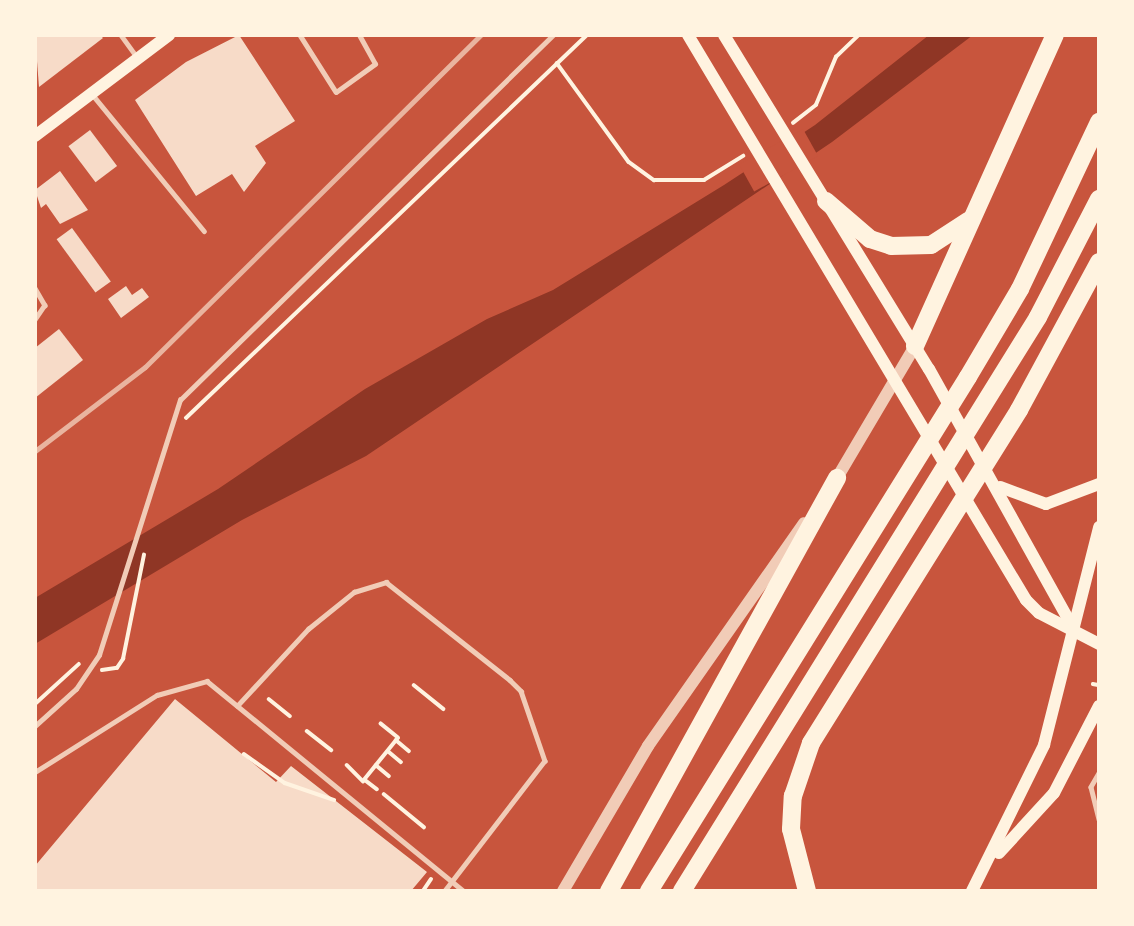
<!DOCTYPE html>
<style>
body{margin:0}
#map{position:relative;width:1134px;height:926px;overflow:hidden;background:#c8553d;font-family:"DM Sans",sans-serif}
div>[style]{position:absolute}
.water>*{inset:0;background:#8f3625}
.pier>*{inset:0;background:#c8553d;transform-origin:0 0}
.building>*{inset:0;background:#f7dbc8;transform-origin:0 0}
.path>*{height:3.5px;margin:-1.75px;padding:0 1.75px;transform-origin:1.75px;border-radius:1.75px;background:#fff3e0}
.service>*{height:4.5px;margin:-2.25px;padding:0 2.25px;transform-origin:2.25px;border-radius:2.25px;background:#f1ccb7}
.tertiary>*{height:12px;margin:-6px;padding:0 6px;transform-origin:6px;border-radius:6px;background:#f1ccb7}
.secondary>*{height:12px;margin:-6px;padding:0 6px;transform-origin:6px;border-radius:6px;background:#fff3e0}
.motorway>*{height:18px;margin:-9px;padding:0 9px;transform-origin:9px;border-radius:9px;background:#fff3e0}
.rail>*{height:5px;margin:-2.5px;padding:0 2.5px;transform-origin:2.5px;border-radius:2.5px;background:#e9b49f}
span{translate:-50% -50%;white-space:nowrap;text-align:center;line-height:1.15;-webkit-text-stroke:5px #fff3e0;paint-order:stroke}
.frame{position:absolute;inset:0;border:37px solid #fff3e0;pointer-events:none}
</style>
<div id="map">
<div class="water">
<i style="clip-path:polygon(929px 35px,973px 35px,832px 142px,366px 456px,242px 520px,35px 644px,35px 598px,218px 489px,365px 389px,487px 319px,553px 290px,724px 185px,815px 125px)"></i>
</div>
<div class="pier">
<i style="left:803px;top:129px;width:31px;height:73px;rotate:61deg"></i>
</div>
<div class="building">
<i style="clip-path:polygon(35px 35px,100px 35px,103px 38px,39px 87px)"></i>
<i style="clip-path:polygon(239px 35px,295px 121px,255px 146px,266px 163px,244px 192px,232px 174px,196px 196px,135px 100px,186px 62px)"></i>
<i style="left:90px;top:130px;width:45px;height:27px;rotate:53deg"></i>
<i style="clip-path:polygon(60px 171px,88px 210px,60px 224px,46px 204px,41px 208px,35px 190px)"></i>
<i style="left:72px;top:228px;width:66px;height:19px;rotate:54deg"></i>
<i style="clip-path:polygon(126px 286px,132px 295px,142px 288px,149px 297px,121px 318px,108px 299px)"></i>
<i style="clip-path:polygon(59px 329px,83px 360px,35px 398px,35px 348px)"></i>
<i style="clip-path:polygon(175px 699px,276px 782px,291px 766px,427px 872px,411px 891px,35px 891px,35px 866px)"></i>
</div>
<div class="path">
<i style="left:557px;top:63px;width:122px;rotate:54deg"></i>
<i style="left:629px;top:162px;width:31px;rotate:36deg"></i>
<i style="left:654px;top:180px;width:50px"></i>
<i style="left:704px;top:180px;width:46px;rotate:-31.6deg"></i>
<i style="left:793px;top:123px;width:29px;rotate:-38deg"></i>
<i style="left:816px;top:105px;width:52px;rotate:-67.4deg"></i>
<i style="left:836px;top:57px;width:32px;rotate:-44deg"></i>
<i style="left:186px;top:418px;width:555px;rotate:-43.68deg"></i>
<i style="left:102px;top:670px;width:15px;rotate:-8deg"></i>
<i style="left:117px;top:668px;width:11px;rotate:-56deg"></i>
<i style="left:123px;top:659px;width:106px;rotate:-78.6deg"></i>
<i style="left:1093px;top:684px;width:5px;rotate:11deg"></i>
<i style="left:414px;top:685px;width:38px;rotate:39deg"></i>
<i style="left:269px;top:699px;width:27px;rotate:39deg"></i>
<i style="left:35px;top:704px;width:59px;rotate:-42.3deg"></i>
<i style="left:307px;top:731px;width:31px;rotate:38deg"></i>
<i style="left:396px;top:740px;width:17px;rotate:40deg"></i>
<i style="left:388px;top:751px;width:17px;rotate:40deg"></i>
<i style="left:244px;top:754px;width:50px;rotate:35.3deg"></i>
<i style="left:285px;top:783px;width:52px;rotate:19.1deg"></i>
<i style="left:347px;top:765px;width:23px;rotate:45deg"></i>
<i style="left:363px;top:781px;width:55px;rotate:-50.9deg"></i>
<i style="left:398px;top:738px;width:22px;rotate:-141deg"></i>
<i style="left:376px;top:765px;width:17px;rotate:40deg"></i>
<i style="left:365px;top:780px;width:15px;rotate:37deg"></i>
<i style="left:384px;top:794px;width:52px;rotate:39.5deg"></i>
<i style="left:423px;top:891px;width:14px;rotate:-56deg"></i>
</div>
<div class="service">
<i style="left:121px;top:35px;width:27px;rotate:54deg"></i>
<i style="left:300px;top:35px;width:67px;rotate:57.7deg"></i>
<i style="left:336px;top:92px;width:48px;rotate:-35.7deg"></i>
<i style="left:375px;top:64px;width:33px;rotate:-119deg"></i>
<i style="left:405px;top:35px;width:4px"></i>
<i style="left:92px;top:94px;width:177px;rotate:50.7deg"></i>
<i style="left:35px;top:288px;width:20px;rotate:60deg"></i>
<i style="left:45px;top:305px;width:18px;rotate:124deg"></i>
<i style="left:237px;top:706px;width:105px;rotate:-47.3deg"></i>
<i style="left:308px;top:629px;width:59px;rotate:-38.8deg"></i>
<i style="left:354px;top:592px;width:34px;rotate:-17deg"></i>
<i style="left:386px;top:582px;width:158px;rotate:38.3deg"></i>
<i style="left:510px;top:680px;width:16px;rotate:45deg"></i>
<i style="left:521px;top:691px;width:74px;rotate:71.1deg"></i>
<i style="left:545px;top:761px;width:164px;rotate:127.6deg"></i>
<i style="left:35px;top:726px;width:55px;rotate:-42.1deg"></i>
<i style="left:76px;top:689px;width:41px;rotate:-55.9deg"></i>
<i style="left:99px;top:655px;width:268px;rotate:-72.4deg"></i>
<i style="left:180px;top:400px;width:522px;rotate:-44.38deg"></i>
<i style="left:35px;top:772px;width:144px;rotate:-32.3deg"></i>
<i style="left:157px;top:695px;width:52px;rotate:-15.6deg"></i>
<i style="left:207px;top:681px;width:332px;rotate:39.3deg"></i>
<i style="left:1099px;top:773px;width:16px;rotate:120deg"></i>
<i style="left:1091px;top:787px;width:33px;rotate:76deg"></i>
</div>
<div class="tertiary">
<i style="left:834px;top:483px;width:159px;rotate:-59.4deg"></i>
<i style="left:563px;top:891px;width:168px;rotate:-59.6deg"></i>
<i style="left:648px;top:746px;width:272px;rotate:-55deg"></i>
</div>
<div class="secondary">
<i style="left:688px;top:35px;width:658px;rotate:59.11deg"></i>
<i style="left:1026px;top:600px;width:18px;rotate:45deg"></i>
<i style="left:1039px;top:613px;width:68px;rotate:27.3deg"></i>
<i style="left:724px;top:35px;width:392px;rotate:58.5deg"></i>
<i style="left:929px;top:369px;width:300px;rotate:60.9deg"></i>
<i style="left:35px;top:136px;width:168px;rotate:-37deg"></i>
<i style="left:1000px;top:487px;width:49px;rotate:20.3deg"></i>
<i style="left:1046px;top:504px;width:57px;rotate:-20.7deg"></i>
<i style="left:999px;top:853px;width:81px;rotate:-47.5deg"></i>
<i style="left:1054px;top:793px;width:98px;rotate:-62.7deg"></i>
<i style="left:972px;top:891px;width:163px;rotate:-63.7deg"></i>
<i style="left:1044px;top:745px;width:225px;rotate:-75.8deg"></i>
</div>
<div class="motorway">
<i style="left:826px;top:201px;width:58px;rotate:40.8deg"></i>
<i style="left:870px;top:239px;width:22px;rotate:18deg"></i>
<i style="left:891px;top:246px;width:40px;rotate:-1.4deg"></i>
<i style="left:931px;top:245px;width:44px;rotate:-33deg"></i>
<i style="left:915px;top:346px;width:341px;rotate:-65.8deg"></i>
<i style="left:609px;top:891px;width:472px;rotate:-61.1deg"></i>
<i style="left:649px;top:891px;width:605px;rotate:-58.18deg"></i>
<i style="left:968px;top:377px;width:102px;rotate:-59.4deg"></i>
<i style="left:1020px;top:289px;width:185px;rotate:-64.7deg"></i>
<i style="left:682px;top:891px;width:675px;rotate:-58.19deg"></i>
<i style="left:1038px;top:317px;width:133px;rotate:-62.7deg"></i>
<i style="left:807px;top:891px;width:64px;rotate:-104.5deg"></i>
<i style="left:791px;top:829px;width:33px;rotate:-87deg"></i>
<i style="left:793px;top:796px;width:56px;rotate:-71.2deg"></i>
<i style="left:811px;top:743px;width:393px;rotate:-58deg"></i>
<i style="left:1019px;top:410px;width:168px;rotate:-61.6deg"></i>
</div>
<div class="rail">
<i style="left:35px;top:451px;width:138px;rotate:-37.4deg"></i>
<i style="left:145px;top:367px;width:472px;rotate:-44.7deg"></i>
</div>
<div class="frame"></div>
</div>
